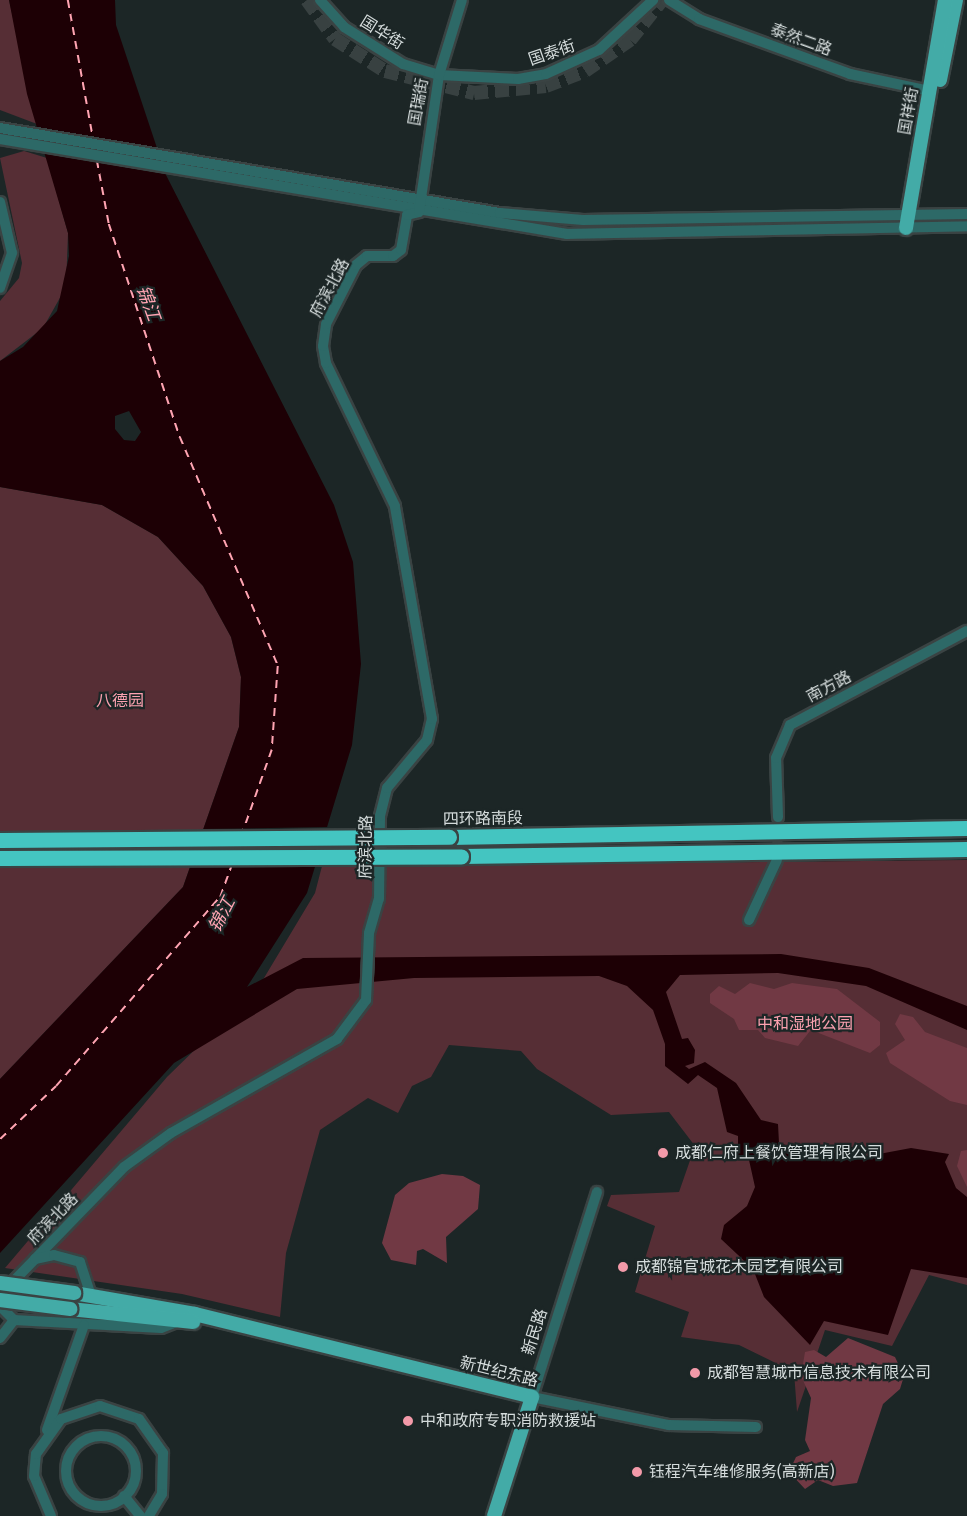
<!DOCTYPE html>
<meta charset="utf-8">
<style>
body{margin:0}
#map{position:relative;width:967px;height:1516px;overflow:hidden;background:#1c2626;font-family:"Fira Sans Condensed","Noto Sans SC",sans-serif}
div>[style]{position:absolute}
.green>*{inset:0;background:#562e35}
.forest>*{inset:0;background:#713944}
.water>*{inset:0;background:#1d0005}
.pier>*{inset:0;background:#1c2626}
.ferry>*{height:1.5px;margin-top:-0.75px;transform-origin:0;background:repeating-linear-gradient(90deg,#ffa4b2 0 8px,transparent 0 14px)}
.minor-tunnel>*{height:10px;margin-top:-5px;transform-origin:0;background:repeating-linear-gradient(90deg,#384141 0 10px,transparent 0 15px)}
.major-tunnel>*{height:14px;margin-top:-7px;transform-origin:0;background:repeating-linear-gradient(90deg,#384141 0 14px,transparent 0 21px)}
.roads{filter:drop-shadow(2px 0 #3a4343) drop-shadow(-2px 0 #3a4343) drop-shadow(0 2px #3a4343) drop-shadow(0 -2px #3a4343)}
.minor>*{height:10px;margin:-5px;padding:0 5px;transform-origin:5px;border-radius:5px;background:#2d6967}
.minor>.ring{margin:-5px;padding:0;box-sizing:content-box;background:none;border:10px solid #2d6967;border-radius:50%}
.major>*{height:14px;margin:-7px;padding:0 7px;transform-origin:7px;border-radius:7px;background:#43aba7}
.highway>*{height:15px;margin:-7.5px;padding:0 7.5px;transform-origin:7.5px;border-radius:7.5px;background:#44c5c1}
.bridges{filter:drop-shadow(2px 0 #3a4343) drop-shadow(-2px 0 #3a4343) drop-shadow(0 2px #3a4343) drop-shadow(0 -2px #3a4343)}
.major-bridge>*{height:14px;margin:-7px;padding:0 7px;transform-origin:7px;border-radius:7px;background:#43aba7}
.highway-bridge>*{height:15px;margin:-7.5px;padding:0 7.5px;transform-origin:7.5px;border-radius:7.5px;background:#44c5c1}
.dots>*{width:16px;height:16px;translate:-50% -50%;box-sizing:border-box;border:3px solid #1c2626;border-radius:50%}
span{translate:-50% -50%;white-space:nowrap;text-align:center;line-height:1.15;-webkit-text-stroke:4.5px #1c2626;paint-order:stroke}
.street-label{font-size:16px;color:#d5dcdc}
.park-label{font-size:16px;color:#fca1b0}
.poi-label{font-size:16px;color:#d5dcdc}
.left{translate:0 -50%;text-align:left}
.water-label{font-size:18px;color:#ffa4b2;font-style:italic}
</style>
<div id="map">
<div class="green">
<i style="clip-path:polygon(0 0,9px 0,37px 124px,0 110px)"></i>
<i style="clip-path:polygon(24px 151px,47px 158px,68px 233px,66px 287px,43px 328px,0 361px,0 301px,19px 278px,22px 263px,0 158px)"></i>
<i style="clip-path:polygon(0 487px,102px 505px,158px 537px,203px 586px,231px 637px,241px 677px,239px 727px,183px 887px,0 1079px)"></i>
<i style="clip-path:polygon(967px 860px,967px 1285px,929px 1275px,892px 1346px,825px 1330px,797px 1412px,794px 1372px,739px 1345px,681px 1337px,689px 1312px,635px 1292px,655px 1226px,607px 1206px,611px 1195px,679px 1192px,695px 1146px,669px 1112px,611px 1115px,537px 1069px,521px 1051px,449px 1045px,431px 1077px,412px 1086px,398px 1113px,368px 1098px,320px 1130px,286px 1253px,280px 1317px,182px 1294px,5px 1268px,167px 1077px,258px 988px,315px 893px,322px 866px)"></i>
</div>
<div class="forest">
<i style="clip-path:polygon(750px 983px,774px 989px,792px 983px,837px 989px,880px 1022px,880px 1045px,870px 1053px,816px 1032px,810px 1031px,798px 1046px,765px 1038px,758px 1030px,739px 1030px,734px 1019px,710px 1003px,710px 994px,719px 986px,735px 994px)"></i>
<i style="clip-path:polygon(900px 1014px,913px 1017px,925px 1032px,967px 1048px,967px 1105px,950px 1101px,890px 1063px,886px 1053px,905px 1040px,895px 1024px)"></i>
<i style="clip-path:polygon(967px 1150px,967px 1187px,957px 1166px,961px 1151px)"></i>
<i style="clip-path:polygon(442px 1174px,463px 1176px,480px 1185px,478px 1209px,446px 1237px,447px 1263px,423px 1249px,417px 1251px,416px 1265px,391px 1260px,382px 1243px,395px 1195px,409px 1183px)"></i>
<i style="clip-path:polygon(848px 1338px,895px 1357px,904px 1376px,900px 1389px,883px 1404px,857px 1483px,833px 1486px,818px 1480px,805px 1489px,789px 1472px,796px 1457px,810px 1451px,805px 1440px,811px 1398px,801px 1376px,805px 1352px,814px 1350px,826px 1357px)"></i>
</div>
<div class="water">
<i style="clip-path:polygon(evenodd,9px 0,115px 0,116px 25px,166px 175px,334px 505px,353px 562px,361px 664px,352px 745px,307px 893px,247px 987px,303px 958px,781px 954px,869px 968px,967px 1006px,967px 1030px,866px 986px,778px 973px,680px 975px,666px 992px,682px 1039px,688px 1038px,695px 1050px,694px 1063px,685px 1066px,689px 1069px,705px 1062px,736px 1083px,761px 1120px,778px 1124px,779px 1143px,826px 1157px,849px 1145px,863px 1157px,911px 1148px,949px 1154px,945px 1162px,956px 1188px,967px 1197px,967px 1278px,911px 1269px,888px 1335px,824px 1321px,810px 1345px,764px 1297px,753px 1269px,721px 1239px,724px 1225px,747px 1206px,755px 1187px,749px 1160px,738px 1156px,738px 1136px,727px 1132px,717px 1088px,698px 1075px,688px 1084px,665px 1066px,665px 1044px,653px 1010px,627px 986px,599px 976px,414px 978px,297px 989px,174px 1063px,0 1253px,0 1079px,183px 887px,239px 727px,241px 677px,231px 637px,203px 586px,158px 537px,102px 505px,0 487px,0 361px,23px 347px,57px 311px,69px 256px,68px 233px,27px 94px,9px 0,129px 411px,141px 432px,135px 441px,124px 440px,115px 429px,115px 416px,129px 411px)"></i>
</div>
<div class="pier">
<i style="clip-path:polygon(328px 827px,318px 863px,188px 866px,201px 829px)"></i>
</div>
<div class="ferry">
<i style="left:68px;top:0;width:140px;rotate:79.7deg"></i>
<i style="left:97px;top:160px;width:65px;rotate:79.4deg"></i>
<i style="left:109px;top:224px;width:225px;rotate:71.6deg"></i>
<i style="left:180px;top:437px;width:249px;rotate:66.8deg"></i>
<i style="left:278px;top:666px;width:84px;rotate:94.1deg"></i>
<i style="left:272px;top:750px;width:87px;rotate:109.5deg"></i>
<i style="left:0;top:1139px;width:77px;rotate:-43.4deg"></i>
<i style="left:56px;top:1086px;width:250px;rotate:-49.1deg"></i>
<i style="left:220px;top:897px;width:35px;rotate:-70deg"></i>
</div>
<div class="minor-tunnel">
<i style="left:777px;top:859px;width:42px;rotate:-88.6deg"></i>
</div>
<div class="major-tunnel">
<i style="left:307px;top:0;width:48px;rotate:54.3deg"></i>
<i style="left:335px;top:39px;width:59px;rotate:32.6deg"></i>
<i style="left:385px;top:71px;width:92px;rotate:13.9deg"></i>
<i style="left:474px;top:93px;width:72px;rotate:-5.6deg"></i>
<i style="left:546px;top:86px;width:42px;rotate:-21deg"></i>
<i style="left:585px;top:71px;width:55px;rotate:-34.6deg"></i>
<i style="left:630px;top:40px;width:51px;rotate:-51.3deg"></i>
</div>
<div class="roads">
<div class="minor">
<i style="left:320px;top:0;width:36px;rotate:48deg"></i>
<i style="left:344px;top:27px;width:70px;rotate:32.1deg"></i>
<i style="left:403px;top:64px;width:38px;rotate:17deg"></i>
<i style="left:439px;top:75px;width:79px;rotate:2.9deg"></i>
<i style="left:518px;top:79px;width:28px;rotate:-10deg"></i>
<i style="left:546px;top:74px;width:58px;rotate:-24.4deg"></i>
<i style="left:599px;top:50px;width:74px;rotate:-42.8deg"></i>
<i style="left:669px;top:0;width:36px;rotate:32deg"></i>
<i style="left:699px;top:19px;width:161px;rotate:20deg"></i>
<i style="left:850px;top:74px;width:81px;rotate:12.1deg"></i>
<i style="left:0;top:128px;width:507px;rotate:9.65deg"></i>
<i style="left:500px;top:213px;width:83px;rotate:4.8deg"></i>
<i style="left:583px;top:220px;width:384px;rotate:-0.9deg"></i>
<i style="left:0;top:139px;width:575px;rotate:9.51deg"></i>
<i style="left:567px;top:234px;width:400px;rotate:-1.1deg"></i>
<i style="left:0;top:202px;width:52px;rotate:76.8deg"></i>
<i style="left:12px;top:253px;width:37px;rotate:109deg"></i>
<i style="left:778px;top:817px;width:59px;rotate:-91.9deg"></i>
<i style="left:776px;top:758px;width:36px;rotate:-67deg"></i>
<i style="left:790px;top:725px;width:200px;rotate:-28deg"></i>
<i style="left:749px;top:920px;width:66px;rotate:-65deg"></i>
<i style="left:597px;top:1192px;width:215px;rotate:107.6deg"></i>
<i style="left:532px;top:1397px;width:140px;rotate:11.6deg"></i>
<i style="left:669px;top:1425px;width:87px;rotate:1.3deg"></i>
<i style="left:35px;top:1259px;width:128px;rotate:-45.9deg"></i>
<i style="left:124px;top:1167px;width:58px;rotate:-35.9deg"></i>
<i style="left:171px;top:1133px;width:191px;rotate:-29.5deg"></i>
<i style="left:337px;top:1039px;width:49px;rotate:-53.4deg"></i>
<i style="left:366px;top:1000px;width:67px;rotate:-87.4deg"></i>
<i style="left:369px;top:933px;width:35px;rotate:-74deg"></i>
<i style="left:379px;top:899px;width:83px;rotate:-89.3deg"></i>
<i style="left:380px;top:816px;width:29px;rotate:-76deg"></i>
<i style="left:387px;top:788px;width:62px;rotate:-50.2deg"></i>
<i style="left:427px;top:740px;width:22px;rotate:-77deg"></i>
<i style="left:432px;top:719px;width:216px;rotate:-99.9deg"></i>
<i style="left:395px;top:506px;width:159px;rotate:-115.8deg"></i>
<i style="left:326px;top:363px;width:17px;rotate:-100deg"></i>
<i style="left:323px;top:346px;width:22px;rotate:-82deg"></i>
<i style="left:326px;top:324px;width:66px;rotate:-63deg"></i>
<i style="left:356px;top:265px;width:14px;rotate:-39deg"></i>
<i style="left:367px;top:256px;width:26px"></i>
<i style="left:393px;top:256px;width:10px;rotate:-37deg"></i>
<i style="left:401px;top:250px;width:36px;rotate:-80deg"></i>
<i style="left:407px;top:215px;width:12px;rotate:-14deg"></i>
<i style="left:419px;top:212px;width:138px;rotate:-81.7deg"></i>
<i style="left:439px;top:75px;width:78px;rotate:-73deg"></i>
<i style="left:0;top:1295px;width:50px;rotate:-45.8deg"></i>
<i style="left:35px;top:1259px;width:19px;rotate:-12deg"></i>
<i style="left:54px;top:1255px;width:27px;rotate:15deg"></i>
<i style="left:80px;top:1262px;width:36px;rotate:72deg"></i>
<i style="left:0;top:1297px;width:10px;rotate:84deg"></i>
<i style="left:1px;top:1307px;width:18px;rotate:45deg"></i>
<i style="left:14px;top:1320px;width:147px;rotate:3.1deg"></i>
<i style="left:161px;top:1328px;width:17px;rotate:-21deg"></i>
<i style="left:0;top:1338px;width:23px;rotate:-52deg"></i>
<i style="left:47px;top:1430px;width:111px;rotate:-70.6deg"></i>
<i class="ring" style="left:66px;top:1436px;width:60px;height:60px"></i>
<i style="left:124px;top:1496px;width:26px;rotate:51deg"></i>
<i style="left:51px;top:1516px;width:43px;rotate:-113deg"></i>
<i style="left:34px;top:1476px;width:22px;rotate:-85deg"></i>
<i style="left:36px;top:1454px;width:43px;rotate:-54.5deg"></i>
<i style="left:61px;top:1419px;width:41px;rotate:-18.4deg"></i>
<i style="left:100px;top:1406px;width:41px;rotate:18.4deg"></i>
<i style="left:139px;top:1419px;width:42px;rotate:54.8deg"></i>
<i style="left:163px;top:1453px;width:41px;rotate:91.4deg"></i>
<i style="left:162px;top:1494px;width:26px;rotate:121deg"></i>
</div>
<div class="major">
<i style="left:940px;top:80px;width:82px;rotate:-78.7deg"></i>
<i style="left:906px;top:228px;width:231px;rotate:-80.3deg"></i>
<i style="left:74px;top:1293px;width:123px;rotate:9.8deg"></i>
<i style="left:195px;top:1314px;width:347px;rotate:13.8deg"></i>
<i style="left:532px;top:1397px;width:125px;rotate:107.7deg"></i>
<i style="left:70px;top:1309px;width:124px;rotate:6deg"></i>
</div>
<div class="highway">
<i style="left:449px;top:837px;width:518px;rotate:-1deg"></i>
<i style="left:461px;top:856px;width:506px;rotate:-0.79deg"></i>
</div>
</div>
<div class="bridges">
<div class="major-bridge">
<i style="left:0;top:1283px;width:75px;rotate:7.7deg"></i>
<i style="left:0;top:1300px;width:71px;rotate:7.3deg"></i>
</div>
<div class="highway-bridge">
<i style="left:0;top:840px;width:449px;rotate:-0.4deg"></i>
<i style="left:0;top:858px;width:461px;rotate:-0.2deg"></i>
</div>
</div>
<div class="dots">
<i style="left:663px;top:1153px;background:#f39aa9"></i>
<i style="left:623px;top:1267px;background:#f39aa9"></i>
<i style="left:695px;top:1373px;background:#f39aa9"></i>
<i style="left:408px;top:1421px;background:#f39aa9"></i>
<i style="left:637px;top:1472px;background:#f39aa9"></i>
</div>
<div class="street-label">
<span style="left:382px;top:33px;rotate:32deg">国华街</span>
<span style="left:801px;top:40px;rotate:20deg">泰然二路</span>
<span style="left:552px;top:53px;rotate:-19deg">国泰街</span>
<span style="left:419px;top:102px;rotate:-80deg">国瑞街</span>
<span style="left:909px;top:111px;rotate:-80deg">国祥街</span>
<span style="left:330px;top:288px;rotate:-62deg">府滨北路</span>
<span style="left:829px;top:687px;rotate:-28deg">南方路</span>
<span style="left:483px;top:819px;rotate:-1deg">四环路南段</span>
<span style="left:366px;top:847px;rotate:-89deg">府滨北路</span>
<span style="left:53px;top:1219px;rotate:-46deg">府滨北路</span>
<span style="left:535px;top:1332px;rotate:-72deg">新民路</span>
<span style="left:499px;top:1372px;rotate:14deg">新世纪东路</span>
</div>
<div class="park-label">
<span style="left:120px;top:701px">八德园</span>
<span style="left:805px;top:1024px">中和湿地公园</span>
</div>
<div class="poi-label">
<span class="left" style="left:675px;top:1153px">成都仁府上餐饮管理有限公司</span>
<span class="left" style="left:635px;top:1267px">成都锦官城花木园艺有限公司</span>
<span class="left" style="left:707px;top:1373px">成都智慧城市信息技术有限公司</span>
<span class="left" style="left:420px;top:1421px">中和政府专职消防救援站</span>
<span class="left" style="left:649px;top:1472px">钰程汽车维修服务(高新店)</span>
</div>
<div class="water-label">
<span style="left:148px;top:303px;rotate:70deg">锦江</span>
<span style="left:222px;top:915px;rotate:-63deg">锦江</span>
</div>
</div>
